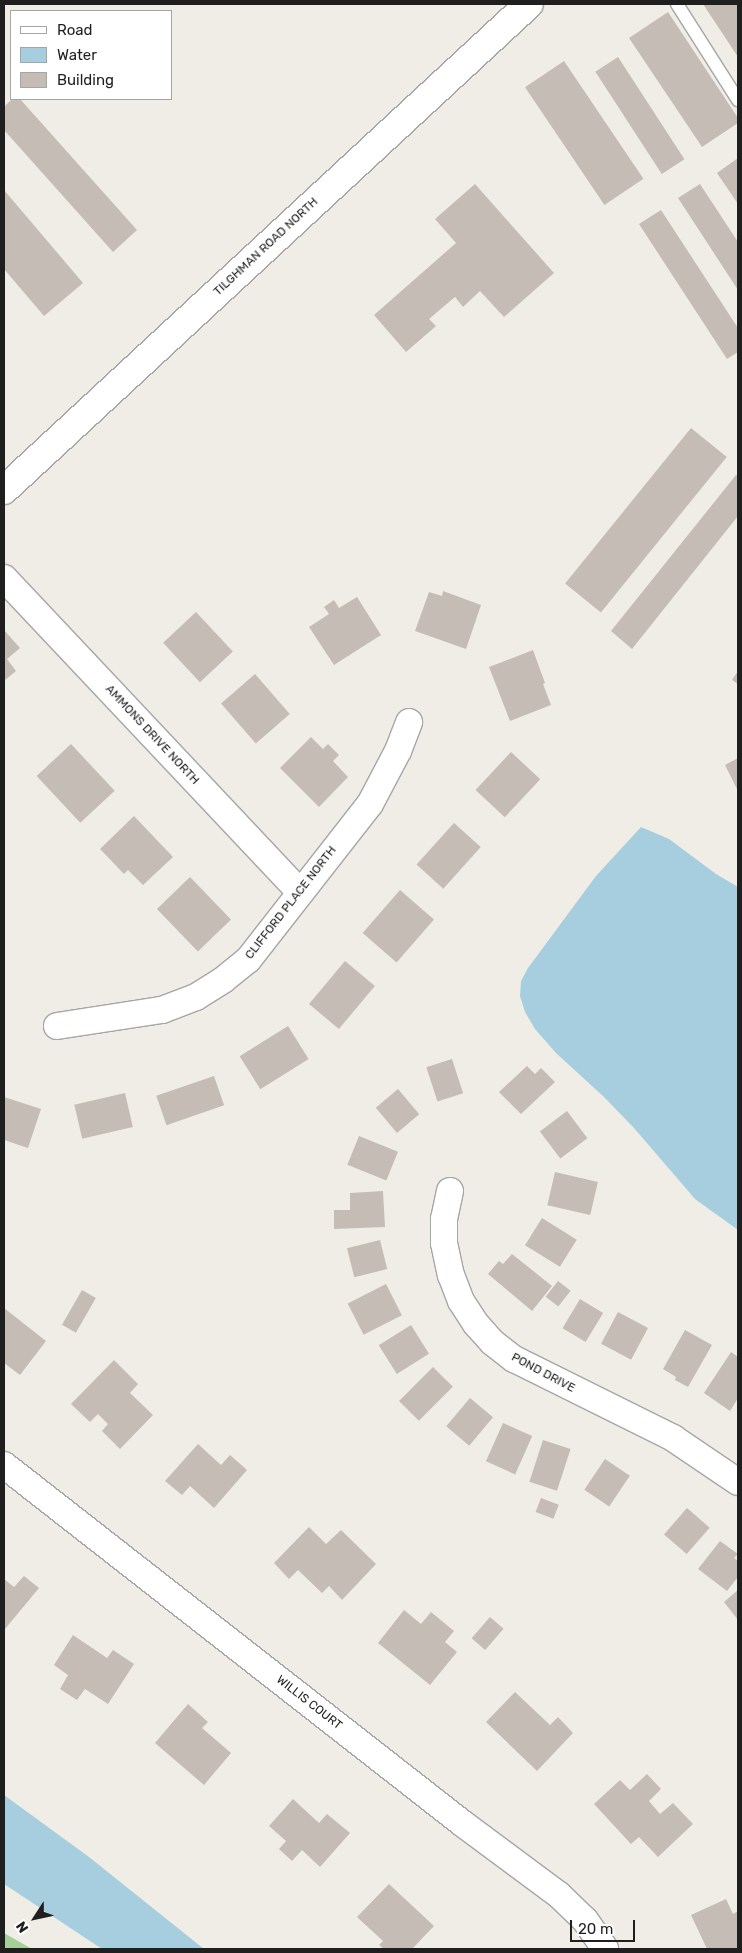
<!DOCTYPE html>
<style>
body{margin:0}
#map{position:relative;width:742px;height:1953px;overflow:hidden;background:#f0ede6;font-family:Rubik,sans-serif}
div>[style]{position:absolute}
.forest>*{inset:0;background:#a7cf9a}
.water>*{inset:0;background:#a6cede}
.building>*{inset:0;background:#c5bcb5;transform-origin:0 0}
.roads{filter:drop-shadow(1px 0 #a6a6a6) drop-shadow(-1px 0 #a6a6a6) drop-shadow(0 1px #a6a6a6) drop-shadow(0 -1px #a6a6a6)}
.service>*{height:12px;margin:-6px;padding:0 6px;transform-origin:6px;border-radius:6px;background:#fff}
.minor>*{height:26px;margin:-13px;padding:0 13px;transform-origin:13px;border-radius:13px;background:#fff}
.tertiary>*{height:28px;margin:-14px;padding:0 14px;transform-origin:14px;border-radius:14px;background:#fff}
span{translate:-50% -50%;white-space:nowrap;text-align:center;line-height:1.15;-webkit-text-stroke:4px #fff;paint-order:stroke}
.street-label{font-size:12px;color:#1f1f1f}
.frame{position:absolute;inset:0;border:5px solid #1f1f1f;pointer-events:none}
.legend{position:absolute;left:10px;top:10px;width:162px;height:90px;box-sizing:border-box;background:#fff;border:1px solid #a5a5a5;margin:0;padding:6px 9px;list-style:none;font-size:15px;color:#1f1f1f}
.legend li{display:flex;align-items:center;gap:10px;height:25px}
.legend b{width:25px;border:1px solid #a5a5a5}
.north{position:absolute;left:10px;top:1893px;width:50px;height:50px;-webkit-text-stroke:4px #fff;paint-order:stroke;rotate:235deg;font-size:14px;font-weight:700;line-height:20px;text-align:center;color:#1f1f1f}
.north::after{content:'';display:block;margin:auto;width:18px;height:22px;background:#1f1f1f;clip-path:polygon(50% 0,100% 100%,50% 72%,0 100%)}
.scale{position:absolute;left:570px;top:1920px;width:65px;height:22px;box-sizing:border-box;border:2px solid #1f1f1f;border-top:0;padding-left:6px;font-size:15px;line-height:18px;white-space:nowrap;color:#1f1f1f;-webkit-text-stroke:4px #fff;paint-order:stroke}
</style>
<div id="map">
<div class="forest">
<i style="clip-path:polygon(4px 1933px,32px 1949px,4px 1949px)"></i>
</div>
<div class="water">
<i style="clip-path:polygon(641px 827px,669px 839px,716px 874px,738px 887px,738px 1230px,695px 1199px,634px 1128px,604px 1097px,556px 1053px,535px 1029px,525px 1012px,520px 996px,521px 981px,528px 968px,596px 876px)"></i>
<i style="clip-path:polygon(4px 1795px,89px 1857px,204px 1949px,102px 1949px,4px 1884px)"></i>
</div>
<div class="building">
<i style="clip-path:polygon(703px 4px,738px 4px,738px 57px)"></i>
<i style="clip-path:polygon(668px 12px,738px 118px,738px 123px,702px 147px,629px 38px)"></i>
<i style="left:618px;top:57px;width:122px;height:27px;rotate:57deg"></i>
<i style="left:564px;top:61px;width:142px;height:47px;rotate:56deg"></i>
<i style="clip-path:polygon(12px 99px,20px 99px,137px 230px,113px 252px,4px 130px,4px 107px)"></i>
<i style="clip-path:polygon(738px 158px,738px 204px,717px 173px)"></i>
<i style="clip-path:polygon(475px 184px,554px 273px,504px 317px,480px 291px,463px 307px,455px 297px,429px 319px,436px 326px,406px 352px,374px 315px,456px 243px,435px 219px)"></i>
<i style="clip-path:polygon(700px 184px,738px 242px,738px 290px,678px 198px)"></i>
<i style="clip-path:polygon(4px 190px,83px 283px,44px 316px,4px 269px)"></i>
<i style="clip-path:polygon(661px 210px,738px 328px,738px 352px,727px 359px,639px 224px)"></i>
<i style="left:691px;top:428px;width:46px;height:200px;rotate:39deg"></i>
<i style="clip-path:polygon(736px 475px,738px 476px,738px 516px,632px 649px,611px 631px)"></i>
<i style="clip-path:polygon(443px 591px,481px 605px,466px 649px,415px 631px,429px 592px,442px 596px)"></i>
<i style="clip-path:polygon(357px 597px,381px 635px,334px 665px,309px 627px,329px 614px,324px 607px,334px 600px,339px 608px)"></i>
<i style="left:196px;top:612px;width:54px;height:45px;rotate:47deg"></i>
<i style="clip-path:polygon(4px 630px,20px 648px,7px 659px,16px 671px,4px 681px)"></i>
<i style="clip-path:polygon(533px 650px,545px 683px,543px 684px,551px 705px,510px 721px,489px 667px)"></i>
<i style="clip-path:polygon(738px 671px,738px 684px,732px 680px)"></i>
<i style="left:255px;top:674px;width:53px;height:45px;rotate:49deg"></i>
<i style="clip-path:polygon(311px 737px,323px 749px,328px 744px,339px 755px,333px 761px,348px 777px,319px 807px,280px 768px)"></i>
<i style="left:71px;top:744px;width:64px;height:47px;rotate:47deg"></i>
<i style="left:511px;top:752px;width:40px;height:52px;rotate:43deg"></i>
<i style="clip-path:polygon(738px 758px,738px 791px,725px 765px)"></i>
<i style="clip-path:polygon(134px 816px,173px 857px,143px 885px,128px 870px,124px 874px,100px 849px)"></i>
<i style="left:454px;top:823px;width:36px;height:56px;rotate:42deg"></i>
<i style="left:190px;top:877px;width:59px;height:46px;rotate:46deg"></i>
<i style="left:400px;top:890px;width:45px;height:57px;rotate:41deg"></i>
<i style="left:345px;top:961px;width:39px;height:56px;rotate:40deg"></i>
<i style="left:288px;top:1026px;width:39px;height:57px;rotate:58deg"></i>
<i style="left:452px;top:1059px;width:36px;height:27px;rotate:72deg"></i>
<i style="clip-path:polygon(527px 1066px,535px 1074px,541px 1068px,555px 1082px,521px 1114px,499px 1092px)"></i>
<i style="left:214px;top:1076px;width:31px;height:61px;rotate:71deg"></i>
<i style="left:398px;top:1089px;width:33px;height:29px;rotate:50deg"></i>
<i style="left:125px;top:1093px;width:35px;height:52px;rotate:77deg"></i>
<i style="clip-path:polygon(4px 1097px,41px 1109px,28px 1148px,4px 1140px)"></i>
<i style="left:567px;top:1111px;width:34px;height:34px;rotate:53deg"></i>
<i style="left:359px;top:1136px;width:42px;height:31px;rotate:22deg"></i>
<i style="left:555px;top:1172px;width:44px;height:34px;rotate:13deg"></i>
<i style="clip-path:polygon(383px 1191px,385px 1227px,334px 1229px,334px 1210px,350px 1210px,350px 1193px)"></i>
<i style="left:542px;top:1218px;width:41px;height:32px;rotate:32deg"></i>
<i style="left:380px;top:1240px;width:30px;height:34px;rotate:76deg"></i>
<i style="clip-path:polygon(512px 1254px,552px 1286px,532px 1311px,488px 1274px,499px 1261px,503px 1264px)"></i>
<i style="left:558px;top:1281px;width:16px;height:20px;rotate:38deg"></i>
<i style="left:386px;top:1284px;width:35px;height:43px;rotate:63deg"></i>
<i style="left:82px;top:1290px;width:16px;height:40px;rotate:30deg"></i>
<i style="left:580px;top:1299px;width:27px;height:34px;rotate:31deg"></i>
<i style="clip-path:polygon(4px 1308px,46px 1341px,20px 1375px,4px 1363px)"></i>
<i style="left:618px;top:1312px;width:34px;height:36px;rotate:28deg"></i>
<i style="left:411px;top:1325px;width:34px;height:38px;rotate:58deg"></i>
<i style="clip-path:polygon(685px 1330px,712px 1345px,688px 1387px,675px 1380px,676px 1377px,663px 1369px)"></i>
<i style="clip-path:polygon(731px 1352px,738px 1357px,738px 1398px,730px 1411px,704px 1393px)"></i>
<i style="clip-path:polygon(114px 1360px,138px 1384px,130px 1393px,153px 1415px,120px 1449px,102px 1431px,108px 1424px,98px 1414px,90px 1422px,71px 1404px)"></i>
<i style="left:433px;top:1367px;width:28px;height:48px;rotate:45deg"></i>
<i style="left:470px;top:1398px;width:30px;height:37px;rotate:40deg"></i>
<i style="left:503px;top:1423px;width:32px;height:42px;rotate:24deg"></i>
<i style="left:543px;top:1440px;width:29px;height:44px;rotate:18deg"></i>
<i style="clip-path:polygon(198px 1444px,221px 1465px,230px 1455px,247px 1470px,214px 1508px,190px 1486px,182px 1495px,165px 1481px)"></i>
<i style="left:605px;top:1459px;width:30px;height:37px;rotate:34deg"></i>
<i style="left:541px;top:1498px;width:19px;height:15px;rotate:21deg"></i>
<i style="left:687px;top:1508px;width:30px;height:35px;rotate:41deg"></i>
<i style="clip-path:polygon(309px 1527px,326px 1544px,341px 1530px,376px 1564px,342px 1600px,329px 1586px,322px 1593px,298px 1570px,289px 1579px,274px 1563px)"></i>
<i style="clip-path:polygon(720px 1541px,738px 1554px,734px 1558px,738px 1561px,738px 1577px,727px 1591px,698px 1569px)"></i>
<i style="clip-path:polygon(24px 1576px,39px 1588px,5px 1629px,4px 1579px,14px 1587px)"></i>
<i style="clip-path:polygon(738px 1590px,738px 1620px,724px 1602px)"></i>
<i style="clip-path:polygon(404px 1610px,421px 1624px,431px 1612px,454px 1631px,445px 1642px,457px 1652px,430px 1685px,378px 1643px)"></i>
<i style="left:490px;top:1617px;width:18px;height:28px;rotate:41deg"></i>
<i style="clip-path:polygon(73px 1635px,107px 1658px,113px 1650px,134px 1664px,108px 1704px,85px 1689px,77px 1700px,60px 1689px,68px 1675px,54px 1665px)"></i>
<i style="clip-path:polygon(515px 1692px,550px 1725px,558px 1717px,573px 1733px,537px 1771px,486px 1722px)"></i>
<i style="clip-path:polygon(188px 1704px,208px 1722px,202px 1728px,231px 1753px,204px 1785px,155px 1743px)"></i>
<i style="clip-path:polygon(647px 1774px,661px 1789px,649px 1801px,660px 1814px,673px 1803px,693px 1824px,658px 1857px,639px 1837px,631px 1844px,594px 1804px,620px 1780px,630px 1790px)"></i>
<i style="clip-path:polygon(293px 1799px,319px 1823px,327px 1814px,350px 1833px,320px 1867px,302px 1850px,292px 1861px,279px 1849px,286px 1841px,269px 1826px)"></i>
<i style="clip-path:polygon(389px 1884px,434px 1926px,412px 1949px,384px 1949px,379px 1945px,383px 1941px,357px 1917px)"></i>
<i style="clip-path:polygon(726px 1899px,733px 1914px,738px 1911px,738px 1949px,707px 1949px,691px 1915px)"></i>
</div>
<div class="roads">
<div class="service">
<i style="left:677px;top:4px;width:114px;rotate:57.6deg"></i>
</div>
<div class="minor">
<i style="left:4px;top:578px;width:432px;rotate:46.7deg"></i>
<i style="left:57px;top:1026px;width:106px;rotate:-8.7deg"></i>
<i style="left:162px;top:1010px;width:36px;rotate:-21deg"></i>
<i style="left:196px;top:997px;width:32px;rotate:-32deg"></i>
<i style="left:223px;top:980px;width:32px;rotate:-39deg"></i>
<i style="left:248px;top:960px;width:198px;rotate:-52deg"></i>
<i style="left:370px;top:804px;width:60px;rotate:-62.2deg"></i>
<i style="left:398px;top:751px;width:31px;rotate:-69deg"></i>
<i style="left:450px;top:1191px;width:29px;rotate:102deg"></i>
<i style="left:444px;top:1219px;width:24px;rotate:90deg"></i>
<i style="left:444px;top:1243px;width:33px;rotate:78deg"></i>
<i style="left:451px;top:1275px;width:28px;rotate:69deg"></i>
<i style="left:461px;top:1301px;width:27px;rotate:57deg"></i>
<i style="left:476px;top:1324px;width:24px;rotate:48deg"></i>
<i style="left:492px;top:1342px;width:28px;rotate:38deg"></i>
<i style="left:514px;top:1359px;width:178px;rotate:26.4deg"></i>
<i style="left:673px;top:1438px;width:78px;rotate:34.1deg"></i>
<i style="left:4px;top:1465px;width:581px;rotate:38.01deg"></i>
<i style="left:462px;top:1823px;width:121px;rotate:36.6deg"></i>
<i style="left:559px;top:1895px;width:36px;rotate:44deg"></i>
<i style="left:585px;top:1920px;width:35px;rotate:55deg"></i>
</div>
<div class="tertiary">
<i style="left:4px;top:490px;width:715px;rotate:-42.79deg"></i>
</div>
</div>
<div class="street-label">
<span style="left:266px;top:247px;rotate:-43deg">TILGHMAN ROAD NORTH</span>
<span style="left:152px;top:735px;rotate:47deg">AMMONS DRIVE NORTH</span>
<span style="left:291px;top:903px;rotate:-52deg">CLIFFORD PLACE NORTH</span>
<span style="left:543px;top:1373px;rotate:28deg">POND DRIVE</span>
<span style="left:309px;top:1703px;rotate:38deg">WILLIS COURT</span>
</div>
<div class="frame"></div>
<ul class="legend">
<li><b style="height:6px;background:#fff"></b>Road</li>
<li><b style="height:14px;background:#a6cede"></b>Water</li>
<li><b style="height:14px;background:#c5bcb5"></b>Building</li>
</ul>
<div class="north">N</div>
<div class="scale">20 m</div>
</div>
